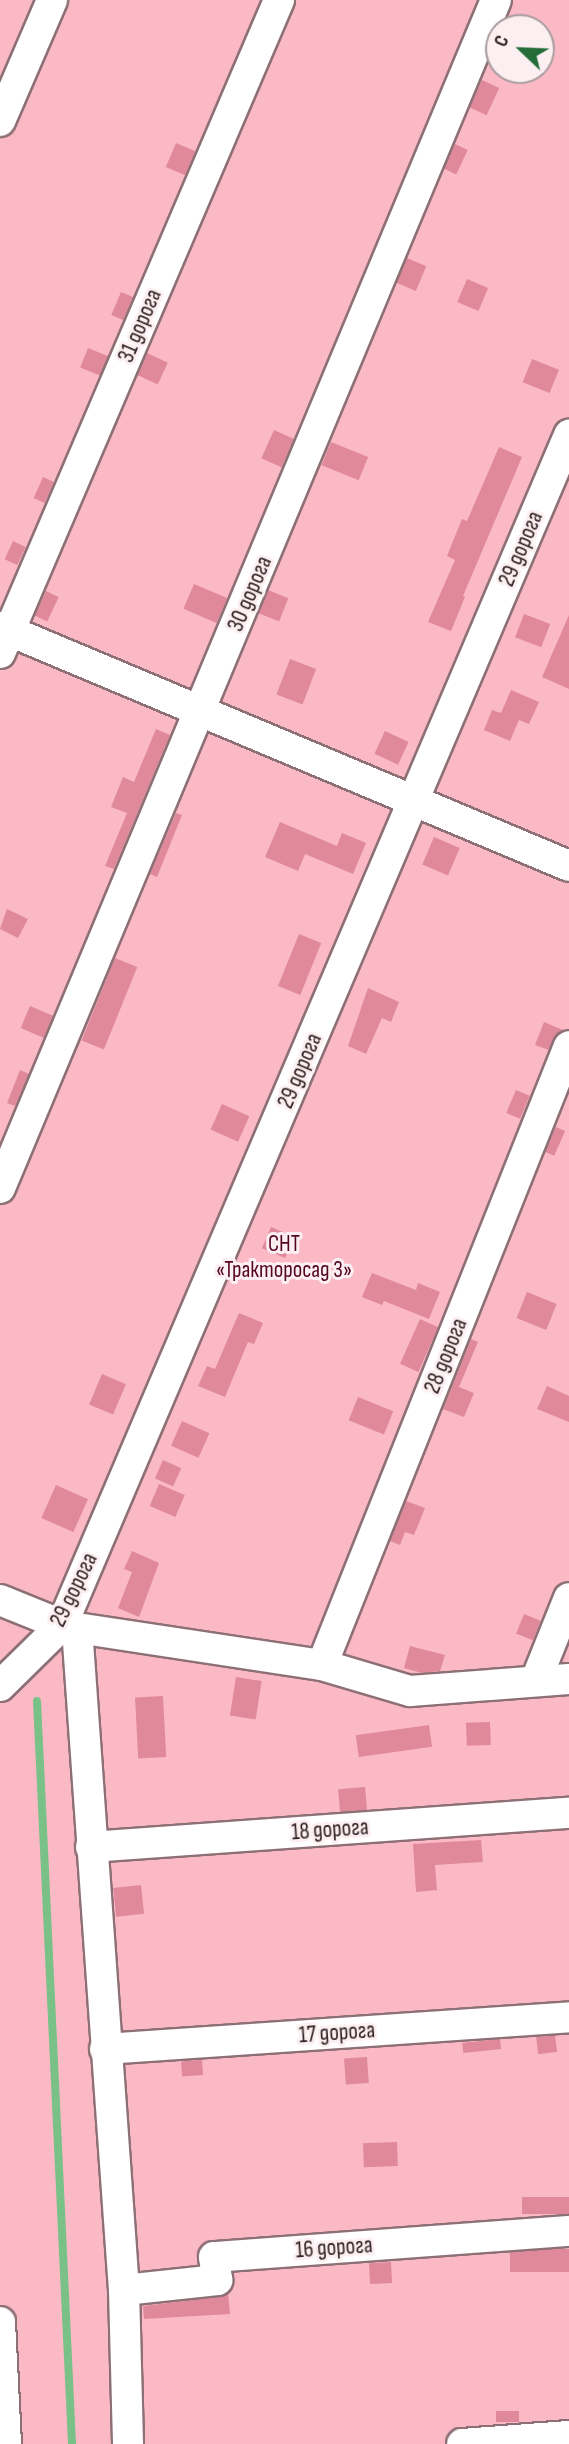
<!DOCTYPE html>
<meta charset="utf-8">
<style>
body{margin:0}
#map{position:relative;width:569px;height:2444px;overflow:hidden;background:#fddce1;font-family:"Sofia Sans Condensed",sans-serif}
div>[style]{position:absolute}
.green>*{inset:0;background:#fbb9c6}
.stream>*{height:8px;margin:-4px;padding:0 4px;transform-origin:4px;border-radius:4px;background:#7ac188}
.building>*{inset:0;background:#df899b;transform-origin:0 0}
.roads{filter:drop-shadow(2px 0 #8d7075) drop-shadow(-2px 0 #8d7075) drop-shadow(0 2px #8d7075) drop-shadow(0 -2px #8d7075)}
.street>*{height:30px;margin:-15px;padding:0 15px;transform-origin:15px;border-radius:15px;background:#fff}
span{translate:-50% -50%;white-space:nowrap;text-align:center;line-height:1.15;-webkit-text-stroke:6px #fceff1;paint-order:stroke}
.street-label{font-size:23px;color:#2c2023}
.park-label{font-size:23px;color:#540523}
.north{position:absolute;left:485px;top:14px;width:70px;height:70px;box-sizing:border-box;background:#fceff1;border:2px solid #a99c9f;border-radius:50%;rotate:293deg;font-size:19px;font-weight:700;line-height:28px;text-align:center;color:#2c2023}
.north::after{content:'';display:block;margin:auto;width:24px;height:32px;background:#246c38;clip-path:polygon(50% 0,100% 100%,50% 72%,0 100%)}
</style>
<div id="map">
<div class="green">
<i style="clip-path:polygon(evenodd,0 0,569px 0,569px 2444px,0 2444px,0 0,499px 28px,541px 28px,541px 70px,499px 70px,499px 28px)"></i>
</div>
<div class="stream">
<i style="left:37px;top:1701px;width:744px;rotate:87.3deg"></i>
</div>
<div class="building">
<i style="left:482px;top:80px;width:19px;height:30px;rotate:25deg"></i>
<i style="left:176px;top:143px;width:21px;height:26px;rotate:23deg"></i>
<i style="left:455px;top:144px;width:14px;height:27px;rotate:25deg"></i>
<i style="left:407px;top:258px;width:21px;height:27px;rotate:23deg"></i>
<i style="left:467px;top:279px;width:23px;height:25px;rotate:23deg"></i>
<i style="left:121px;top:292px;width:13px;height:25px;rotate:23deg"></i>
<i style="left:88px;top:348px;width:22px;height:21px;rotate:22deg"></i>
<i style="left:147px;top:353px;width:23px;height:24px;rotate:25deg"></i>
<i style="left:532px;top:359px;width:29px;height:25px;rotate:22deg"></i>
<i style="left:274px;top:430px;width:22px;height:31px;rotate:24deg"></i>
<i style="left:331px;top:442px;width:40px;height:25px;rotate:22deg"></i>
<i style="clip-path:polygon(499px 447px,522px 457px,463px 596px,465px 597px,451px 631px,428px 622px,455px 560px,447px 556px,462px 519px,467px 521px)"></i>
<i style="left:43px;top:477px;width:12px;height:23px;rotate:24deg"></i>
<i style="left:13px;top:541px;width:14px;height:20px;rotate:25deg"></i>
<i style="left:194px;top:584px;width:36px;height:27px;rotate:23deg"></i>
<i style="left:268px;top:590px;width:22px;height:25px;rotate:22deg"></i>
<i style="left:46px;top:591px;width:14px;height:27px;rotate:25deg"></i>
<i style="left:524px;top:614px;width:28px;height:25px;rotate:21deg"></i>
<i style="clip-path:polygon(569px 615px,569px 689px,542px 677px)"></i>
<i style="left:290px;top:659px;width:28px;height:38px;rotate:21deg"></i>
<i style="clip-path:polygon(511px 690px,539px 702px,529px 724px,519px 720px,510px 741px,484px 730px,492px 710px,501px 713px)"></i>
<i style="clip-path:polygon(156px 729px,170px 735px,114px 869px,105px 866px,127px 813px,111px 807px,123px 777px,134px 782px)"></i>
<i style="left:385px;top:731px;width:26px;height:25px;rotate:25deg"></i>
<i style="clip-path:polygon(176px 813px,182px 815px,157px 877px,150px 874px)"></i>
<i style="clip-path:polygon(280px 822px,337px 846px,342px 833px,366px 843px,353px 874px,305px 854px,298px 871px,265px 857px)"></i>
<i style="left:434px;top:837px;width:28px;height:30px;rotate:23deg"></i>
<i style="clip-path:polygon(7px 909px,28px 919px,18px 938px,0 929px)"></i>
<i style="left:299px;top:934px;width:24px;height:56px;rotate:22deg"></i>
<i style="left:115px;top:958px;width:24px;height:89px;rotate:22deg"></i>
<i style="clip-path:polygon(368px 988px,399px 1002px,391px 1022px,382px 1018px,366px 1054px,348px 1046px)"></i>
<i style="left:30px;top:1006px;width:25px;height:24px;rotate:23deg"></i>
<i style="clip-path:polygon(544px 1022px,563px 1030px,553px 1039px,549px 1050px,535px 1045px)"></i>
<i style="clip-path:polygon(20px 1070px,29px 1074px,15px 1106px,7px 1103px)"></i>
<i style="left:516px;top:1090px;width:15px;height:25px;rotate:23deg"></i>
<i style="left:222px;top:1104px;width:30px;height:28px;rotate:24deg"></i>
<i style="left:556px;top:1127px;width:10px;height:27px;rotate:24deg"></i>
<i style="left:271px;top:1227px;width:25px;height:23px;rotate:23deg"></i>
<i style="clip-path:polygon(372px 1273px,416px 1290px,418px 1283px,440px 1292px,429px 1319px,384px 1301px,382px 1305px,362px 1297px)"></i>
<i style="left:527px;top:1292px;width:32px;height:28px;rotate:22deg"></i>
<i style="clip-path:polygon(239px 1313px,263px 1323px,254px 1344px,248px 1342px,225px 1397px,198px 1386px,207px 1366px,215px 1369px)"></i>
<i style="left:420px;top:1319px;width:20px;height:49px;rotate:24deg"></i>
<i style="clip-path:polygon(471px 1339px,478px 1342px,459px 1387px,474px 1393px,464px 1417px,443px 1409px)"></i>
<i style="left:102px;top:1374px;width:26px;height:33px;rotate:23deg"></i>
<i style="clip-path:polygon(547px 1386px,569px 1396px,569px 1422px,537px 1409px)"></i>
<i style="left:358px;top:1397px;width:38px;height:25px;rotate:22deg"></i>
<i style="left:182px;top:1421px;width:30px;height:27px;rotate:24deg"></i>
<i style="left:163px;top:1460px;width:20px;height:20px;rotate:24deg"></i>
<i style="left:159px;top:1484px;width:28px;height:24px;rotate:23deg"></i>
<i style="left:56px;top:1485px;width:35px;height:36px;rotate:24deg"></i>
<i style="clip-path:polygon(406px 1501px,425px 1508px,414px 1535px,405px 1532px,400px 1545px,390px 1541px)"></i>
<i style="clip-path:polygon(132px 1551px,159px 1563px,139px 1617px,118px 1608px,132px 1572px,124px 1569px)"></i>
<i style="left:524px;top:1614px;width:18px;height:21px;rotate:22deg"></i>
<i style="clip-path:polygon(410px 1646px,445px 1655px,440px 1671px,422px 1673px,404px 1668px)"></i>
<i style="left:236px;top:1677px;width:26px;height:39px;rotate:9deg"></i>
<i style="left:163px;top:1696px;width:61px;height:28px;rotate:87deg"></i>
<i style="left:490px;top:1722px;width:23px;height:24px;rotate:88deg"></i>
<i style="left:429px;top:1725px;width:22px;height:74px;rotate:82deg"></i>
<i style="left:365px;top:1787px;width:23px;height:27px;rotate:85deg"></i>
<i style="clip-path:polygon(481px 1840px,483px 1862px,435px 1865px,437px 1890px,416px 1892px,413px 1844px)"></i>
<i style="left:141px;top:1885px;width:29px;height:28px;rotate:84deg"></i>
<i style="left:555px;top:2035px;width:17px;height:19px;rotate:83deg"></i>
<i style="left:500px;top:2039px;width:10px;height:38px;rotate:84deg"></i>
<i style="left:367px;top:2057px;width:26px;height:23px;rotate:86deg"></i>
<i style="left:202px;top:2060px;width:15px;height:21px;rotate:86deg"></i>
<i style="left:397px;top:2142px;width:24px;height:34px;rotate:88deg"></i>
<i style="left:569px;top:2197px;width:17px;height:47px;rotate:90deg"></i>
<i style="left:569px;top:2249px;width:23px;height:59px;rotate:90deg"></i>
<i style="left:391px;top:2262px;width:21px;height:22px;rotate:87deg"></i>
<i style="clip-path:polygon(228px 2293px,230px 2314px,144px 2319px,143px 2306px,219px 2297px)"></i>
<i style="left:519px;top:2411px;width:11px;height:23px;rotate:90deg"></i>
</div>
<div class="roads">
<div class="street">
<i style="left:0;top:121px;width:132px;rotate:-66.7deg"></i>
<i style="left:0;top:627px;width:617px;rotate:22.78deg"></i>
<i style="left:0;top:653px;width:710px;rotate:-66.86deg"></i>
<i style="left:0;top:1188px;width:1287px;rotate:-67.34deg"></i>
<i style="left:0;top:1600px;width:67px;rotate:22deg"></i>
<i style="left:62px;top:1625px;width:15px;rotate:11deg"></i>
<i style="left:77px;top:1628px;width:664px;rotate:85.94deg"></i>
<i style="left:124px;top:2290px;width:154px;rotate:88.5deg"></i>
<i style="left:77px;top:1628px;width:248px;rotate:8.6deg"></i>
<i style="left:322px;top:1665px;width:92px;rotate:16.5deg"></i>
<i style="left:410px;top:1691px;width:159px;rotate:-4.3deg"></i>
<i style="left:322px;top:1665px;width:666px;rotate:-68.25deg"></i>
<i style="left:536px;top:1680px;width:88px;rotate:-68.1deg"></i>
<i style="left:0;top:1686px;width:87px;rotate:-44.5deg"></i>
<i style="left:62px;top:1625px;width:1294px;rotate:-66.92deg"></i>
<i style="left:91px;top:1847px;width:479px;rotate:-4.1deg"></i>
<i style="left:105px;top:2049px;width:465px;rotate:-3.9deg"></i>
<i style="left:124px;top:2290px;width:94px;rotate:-6.1deg"></i>
<i style="left:217px;top:2280px;width:23px;rotate:-97deg"></i>
<i style="left:214px;top:2257px;width:356px;rotate:-4.2deg"></i>
<i style="left:0;top:2322px;width:122px;rotate:87.2deg"></i>
<i style="left:462px;top:2444px;width:107px;rotate:-4.3deg"></i>
</div>
</div>
<div class="street-label">
<span style="left:140px;top:326px;rotate:-67deg">31 дорога</span>
<span style="left:521px;top:549px;rotate:-67deg">29 дорога</span>
<span style="left:250px;top:594px;rotate:-67deg">30 дорога</span>
<span style="left:300px;top:1071px;rotate:-67deg">29 дорога</span>
<span style="left:446px;top:1356px;rotate:-68deg">28 дорога</span>
<span style="left:74px;top:1590px;rotate:-64deg">29 дорога</span>
<span style="left:330px;top:1830px;rotate:-4deg">18 дорога</span>
<span style="left:337px;top:2033px;rotate:-4deg">17 дорога</span>
<span style="left:334px;top:2248px;rotate:-4deg">16 дорога</span>
</div>
<div class="park-label">
<span style="left:284px;top:1257px">СНТ<br>«Тракторосад 3»</span>
</div>
<div class="north">С</div>
</div>
